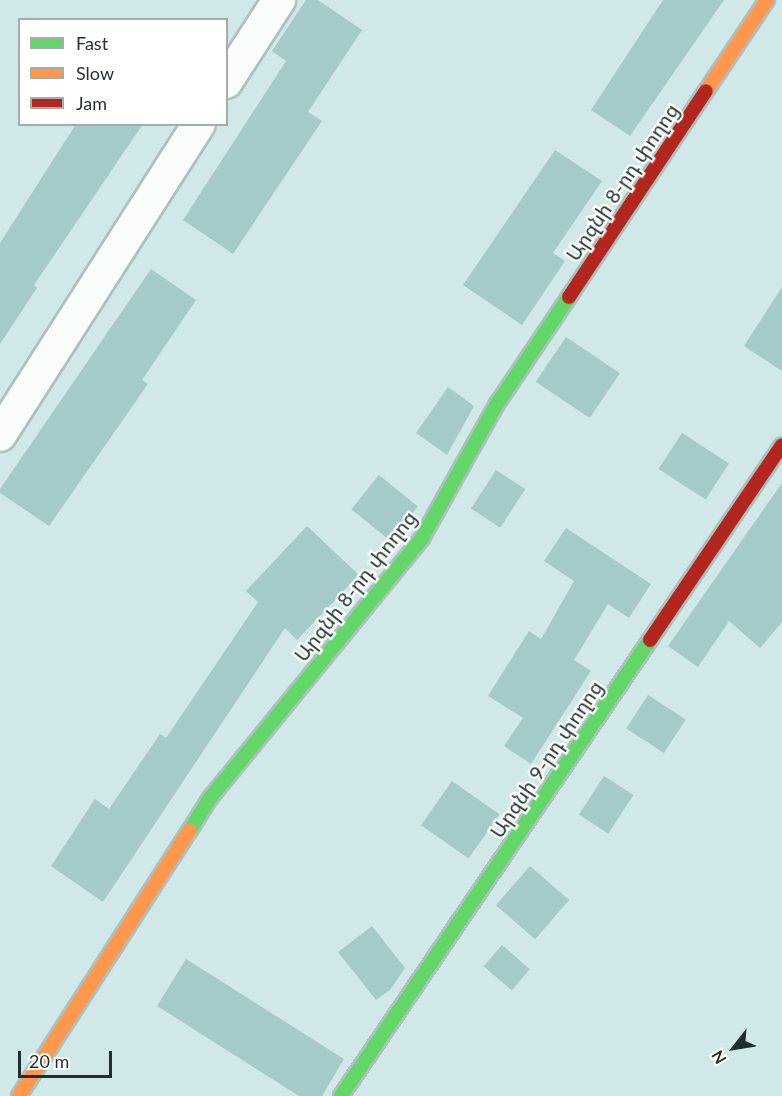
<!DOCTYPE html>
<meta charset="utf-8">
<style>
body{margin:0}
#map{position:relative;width:782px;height:1096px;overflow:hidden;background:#d0e8e7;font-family:Lato,"Noto Sans Armenian",sans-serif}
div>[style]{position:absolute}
.building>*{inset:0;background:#a5cbc9;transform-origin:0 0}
.roads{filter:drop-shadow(2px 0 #adc0bf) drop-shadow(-2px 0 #adc0bf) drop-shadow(0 2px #adc0bf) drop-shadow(0 -2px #adc0bf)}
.street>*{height:32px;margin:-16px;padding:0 16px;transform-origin:16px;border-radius:16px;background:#f8fcfb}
.fast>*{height:14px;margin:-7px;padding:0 7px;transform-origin:7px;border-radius:7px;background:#63d668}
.slow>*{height:14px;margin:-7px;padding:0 7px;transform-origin:7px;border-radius:7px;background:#ff974d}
.jam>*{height:14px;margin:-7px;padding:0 7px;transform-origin:7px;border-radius:7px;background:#b3261e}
span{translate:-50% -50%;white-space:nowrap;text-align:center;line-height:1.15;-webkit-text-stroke:4.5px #fff;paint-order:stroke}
.street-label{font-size:20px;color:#1f302f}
.legend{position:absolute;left:18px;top:18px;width:210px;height:108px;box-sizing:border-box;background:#fff;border:2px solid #a5acac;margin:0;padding:8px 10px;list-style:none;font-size:18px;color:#1f302f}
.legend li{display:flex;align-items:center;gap:12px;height:30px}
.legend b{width:30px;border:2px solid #a5acac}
.north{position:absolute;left:704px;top:1018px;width:60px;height:60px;-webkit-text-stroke:4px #fff;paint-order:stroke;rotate:239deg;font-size:16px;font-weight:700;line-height:24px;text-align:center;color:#1f302f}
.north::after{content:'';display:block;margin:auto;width:21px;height:27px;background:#1f302f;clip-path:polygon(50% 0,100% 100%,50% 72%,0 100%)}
.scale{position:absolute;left:18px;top:1051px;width:94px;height:27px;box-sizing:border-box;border:3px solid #1f302f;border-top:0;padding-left:8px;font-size:18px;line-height:21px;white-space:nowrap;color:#1f302f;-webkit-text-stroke:4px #fff;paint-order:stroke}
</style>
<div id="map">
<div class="building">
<i style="clip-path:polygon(306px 0,318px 0,362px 30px,308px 112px,322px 121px,233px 254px,183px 220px,286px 61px,272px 51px)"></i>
<i style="clip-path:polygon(663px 0,724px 0,630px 136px,591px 110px)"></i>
<i style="clip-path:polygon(76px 124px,143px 124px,34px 285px,37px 288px,0 344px,0 243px)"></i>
<i style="clip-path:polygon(555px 150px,602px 181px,553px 253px,565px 261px,522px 325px,463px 285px)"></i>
<i style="clip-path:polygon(151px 269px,196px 300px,142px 380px,148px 384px,49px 526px,0 493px,0 489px)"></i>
<i style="clip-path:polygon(782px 287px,782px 371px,744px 346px)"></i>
<i style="left:566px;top:337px;width:65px;height:54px;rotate:34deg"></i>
<i style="clip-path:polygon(448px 387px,474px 406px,447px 455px,416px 433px)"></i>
<i style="left:682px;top:433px;width:56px;height:43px;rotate:33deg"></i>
<i style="left:496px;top:470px;width:35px;height:46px;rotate:33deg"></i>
<i style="left:379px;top:475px;width:50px;height:44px;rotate:39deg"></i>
<i style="clip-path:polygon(782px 483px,782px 622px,760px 648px,729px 621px,698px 667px,668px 646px)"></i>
<i style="clip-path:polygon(307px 526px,359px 575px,297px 640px,285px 628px,103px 902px,51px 866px,95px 799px,109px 809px,160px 734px,166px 738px,258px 602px,246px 591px)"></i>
<i style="clip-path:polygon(566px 528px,651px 584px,629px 618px,608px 604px,574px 660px,591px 671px,531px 764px,504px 746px,523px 718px,488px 696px,529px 631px,541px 639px,574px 581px,544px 561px)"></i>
<i style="left:648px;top:695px;width:45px;height:40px;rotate:33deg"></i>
<i style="left:604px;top:776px;width:35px;height:46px;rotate:33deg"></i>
<i style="left:452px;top:781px;width:58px;height:54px;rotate:35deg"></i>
<i style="left:530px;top:866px;width:52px;height:52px;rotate:41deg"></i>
<i style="clip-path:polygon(372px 926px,405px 968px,390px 990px,376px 1000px,338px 952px)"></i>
<i style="left:502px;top:945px;width:37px;height:28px;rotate:41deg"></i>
<i style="clip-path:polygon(186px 959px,344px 1059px,322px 1096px,299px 1096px,157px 1006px)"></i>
</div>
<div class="roads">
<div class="street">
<i style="left:226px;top:82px;width:98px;rotate:-57.1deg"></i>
<i style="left:0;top:435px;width:369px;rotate:-57.4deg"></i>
</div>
<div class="fast">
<i style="left:190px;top:830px;width:39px;rotate:-58deg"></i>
<i style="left:211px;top:797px;width:334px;rotate:-50.8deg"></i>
<i style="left:422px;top:538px;width:154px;rotate:-60.8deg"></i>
<i style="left:497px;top:404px;width:129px;rotate:-56.1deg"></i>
<i style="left:341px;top:1096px;width:551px;rotate:-55.88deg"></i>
</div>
<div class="slow">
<i style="left:706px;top:91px;width:110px;rotate:-56.2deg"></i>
<i style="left:19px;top:1096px;width:316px;rotate:-57.3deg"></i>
</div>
<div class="jam">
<i style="left:569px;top:297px;width:247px;rotate:-56.4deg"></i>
<i style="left:650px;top:640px;width:235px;rotate:-55.9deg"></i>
</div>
</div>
<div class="street-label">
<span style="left:622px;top:182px;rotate:-56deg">Արզնի 8-րդ փողոց</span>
<span style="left:355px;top:586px;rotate:-52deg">Արզնի 8-րդ փողոց</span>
<span style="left:546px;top:759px;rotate:-56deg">Արզնի 9-րդ փողոց</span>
</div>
<ul class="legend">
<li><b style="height:8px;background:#63d668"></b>Fast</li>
<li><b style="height:8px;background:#ff974d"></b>Slow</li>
<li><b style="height:8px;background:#b3261e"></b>Jam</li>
</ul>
<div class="north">N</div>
<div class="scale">20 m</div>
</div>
